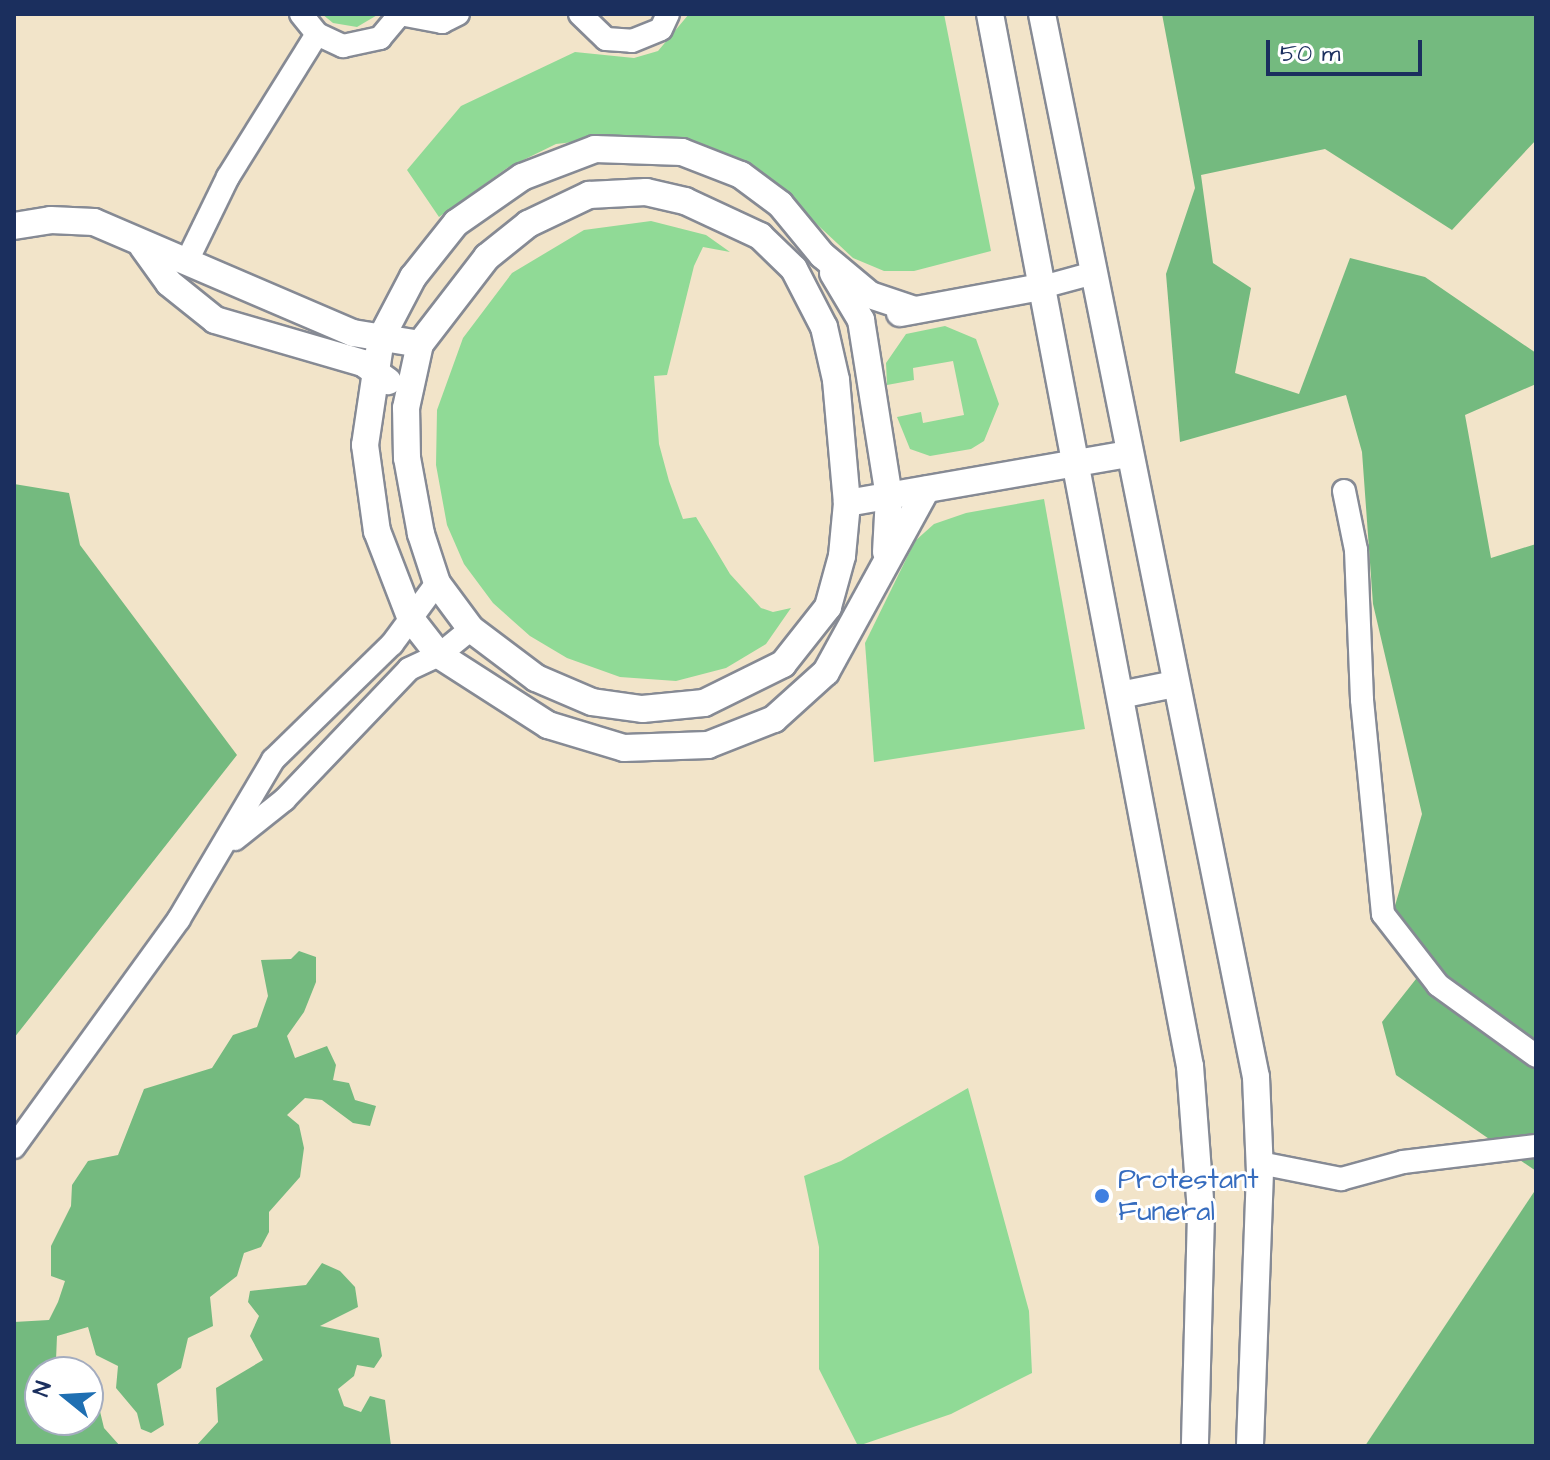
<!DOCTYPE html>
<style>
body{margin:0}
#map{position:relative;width:1550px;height:1460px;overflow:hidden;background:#f2e4c9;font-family:"Architects Daughter",sans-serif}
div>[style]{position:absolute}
.green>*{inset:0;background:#90da96}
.forest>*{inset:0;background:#74ba7f}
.roads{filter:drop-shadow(2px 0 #868a94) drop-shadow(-2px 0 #868a94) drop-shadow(0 2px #868a94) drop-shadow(0 -2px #868a94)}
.minor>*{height:22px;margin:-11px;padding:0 11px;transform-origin:11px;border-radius:11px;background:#fff}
.major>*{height:26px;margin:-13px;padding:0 13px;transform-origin:13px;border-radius:13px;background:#fff}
.dots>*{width:22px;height:22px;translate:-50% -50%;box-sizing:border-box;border:4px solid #fff;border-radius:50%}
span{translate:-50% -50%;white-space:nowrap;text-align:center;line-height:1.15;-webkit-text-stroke:6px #fff;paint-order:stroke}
.shop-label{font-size:28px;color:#366cbe}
.left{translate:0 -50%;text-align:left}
.frame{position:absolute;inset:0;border:16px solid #1b2f5e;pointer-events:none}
.north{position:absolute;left:24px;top:1356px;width:80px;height:80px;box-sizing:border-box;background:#fff;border:2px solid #a4acbf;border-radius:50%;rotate:288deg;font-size:22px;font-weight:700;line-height:32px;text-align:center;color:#1b2f5e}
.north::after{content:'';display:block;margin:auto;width:28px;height:36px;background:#1f6fb2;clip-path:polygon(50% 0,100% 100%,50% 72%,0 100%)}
.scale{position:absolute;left:1266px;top:40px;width:156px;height:36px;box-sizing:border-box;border:4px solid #1b2f5e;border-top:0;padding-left:10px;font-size:24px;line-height:28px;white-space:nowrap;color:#1b2f5e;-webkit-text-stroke:6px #fff;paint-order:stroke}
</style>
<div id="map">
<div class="green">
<i style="clip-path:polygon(322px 14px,379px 14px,357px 27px,333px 23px)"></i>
<i style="clip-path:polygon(689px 14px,944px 14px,991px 251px,914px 271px,884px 271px,853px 258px,761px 172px,714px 151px,617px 137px,556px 144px,507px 168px,439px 217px,407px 170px,461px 106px,575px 52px,634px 58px,658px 51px)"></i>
<i style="clip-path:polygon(651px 221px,706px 235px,730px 252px,703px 247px,694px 266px,667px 375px,654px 376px,659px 444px,669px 481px,683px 519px,696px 517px,730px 574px,761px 608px,773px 612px,791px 608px,766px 644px,726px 668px,676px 681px,620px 677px,567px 658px,530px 636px,493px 603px,464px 564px,447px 525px,436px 465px,437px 410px,463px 338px,512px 273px,584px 230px)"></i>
<i style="clip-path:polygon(945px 326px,976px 339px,999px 404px,984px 441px,971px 449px,930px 456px,910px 449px,897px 417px,921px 412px,923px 423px,964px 415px,953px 361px,913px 368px,914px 380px,887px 385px,886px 363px,906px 334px)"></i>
<i style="clip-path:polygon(1044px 499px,1085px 729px,874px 762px,865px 643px,915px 541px,934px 524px,966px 513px)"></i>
<i style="clip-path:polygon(968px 1088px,1029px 1311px,1032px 1373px,951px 1414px,858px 1446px,819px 1369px,819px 1247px,804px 1176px,841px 1161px)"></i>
</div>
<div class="forest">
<i style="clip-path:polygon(1162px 14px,1536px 14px,1536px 140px,1452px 230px,1325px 149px,1201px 175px,1213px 263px,1251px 288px,1235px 373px,1299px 394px,1350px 258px,1425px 277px,1536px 353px,1536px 384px,1465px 415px,1491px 558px,1536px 544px,1536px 1171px,1396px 1075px,1382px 1022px,1431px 960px,1394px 909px,1422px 814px,1373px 604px,1362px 452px,1346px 395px,1180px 442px,1166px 274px,1195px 188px)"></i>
<i style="clip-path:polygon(14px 484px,69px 493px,80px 545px,237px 755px,14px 1038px)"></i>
<i style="clip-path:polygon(299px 951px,316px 957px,316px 982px,304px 1012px,287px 1036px,295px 1058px,327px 1046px,336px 1065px,333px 1080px,349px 1083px,355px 1100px,376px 1106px,370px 1126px,353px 1123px,322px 1100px,305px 1098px,287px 1115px,299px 1125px,304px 1148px,300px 1177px,269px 1212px,269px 1232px,261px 1247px,244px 1253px,237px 1276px,210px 1297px,213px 1326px,188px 1338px,181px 1368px,157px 1384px,164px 1425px,151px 1433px,141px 1429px,137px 1413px,116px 1388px,118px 1366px,96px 1355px,88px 1327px,57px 1336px,56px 1360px,76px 1372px,40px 1372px,40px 1420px,88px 1420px,88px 1400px,98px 1403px,104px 1428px,120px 1446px,14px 1446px,14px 1322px,49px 1320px,58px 1302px,65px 1281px,51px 1276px,51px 1246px,71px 1206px,72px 1185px,88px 1161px,118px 1155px,144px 1089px,212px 1068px,233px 1035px,257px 1027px,268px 996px,261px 960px,291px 959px)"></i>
<i style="clip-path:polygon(1536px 1189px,1536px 1446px,1365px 1446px)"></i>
<i style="clip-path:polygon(322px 1263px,340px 1271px,355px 1287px,358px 1307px,320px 1326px,379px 1338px,382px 1356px,374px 1368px,357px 1365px,354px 1376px,338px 1389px,344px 1406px,361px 1412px,370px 1396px,385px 1400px,391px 1446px,196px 1446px,218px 1422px,216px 1388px,263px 1360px,250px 1336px,259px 1316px,248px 1302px,250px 1291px,306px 1285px)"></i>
</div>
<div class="roads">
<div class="minor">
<i style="left:301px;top:14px;width:26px;rotate:51deg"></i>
<i style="left:317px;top:34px;width:29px;rotate:25deg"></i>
<i style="left:343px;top:46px;width:38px;rotate:-12deg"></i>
<i style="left:380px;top:38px;width:31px;rotate:-50deg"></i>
<i style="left:400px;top:14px;width:43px;rotate:10.8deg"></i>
<i style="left:442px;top:22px;width:18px;rotate:-27deg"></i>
<i style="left:580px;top:14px;width:36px;rotate:44deg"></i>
<i style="left:606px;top:39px;width:26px;rotate:4deg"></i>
<i style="left:632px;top:41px;width:31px;rotate:-22deg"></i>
<i style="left:661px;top:29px;width:17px;rotate:-65deg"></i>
<i style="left:187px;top:261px;width:93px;rotate:-64deg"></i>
<i style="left:228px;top:177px;width:168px;rotate:-58.1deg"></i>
<i style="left:1046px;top:286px;width:50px;rotate:-15.2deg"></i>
<i style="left:1344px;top:491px;width:60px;rotate:78.5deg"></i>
<i style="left:1356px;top:550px;width:150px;rotate:87.7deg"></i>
<i style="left:1362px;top:700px;width:215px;rotate:84.4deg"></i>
<i style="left:1383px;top:914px;width:90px;rotate:52.2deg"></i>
<i style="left:1438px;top:985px;width:121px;rotate:35.9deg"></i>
<i style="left:235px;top:839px;width:63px;rotate:-38.5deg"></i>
<i style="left:284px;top:800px;width:181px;rotate:-46.3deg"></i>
<i style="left:409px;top:669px;width:33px;rotate:-25deg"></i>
<i style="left:439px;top:655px;width:41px;rotate:-39.1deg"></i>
<i style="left:14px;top:1147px;width:281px;rotate:-54.1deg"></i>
<i style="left:179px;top:919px;width:185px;rotate:-59.4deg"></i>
<i style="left:273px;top:760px;width:166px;rotate:-44.3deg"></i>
<i style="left:392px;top:644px;width:76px;rotate:-53.6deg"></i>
<i style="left:1260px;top:1163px;width:83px;rotate:11.2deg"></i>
<i style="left:1341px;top:1179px;width:64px;rotate:-15.3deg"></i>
<i style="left:1403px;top:1162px;width:134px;rotate:-6.9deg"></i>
</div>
<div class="major">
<i style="left:990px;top:14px;width:1071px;rotate:79.24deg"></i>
<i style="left:1190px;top:1066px;width:147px;rotate:85.7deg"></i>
<i style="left:1201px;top:1213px;width:233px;rotate:91.5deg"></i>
<i style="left:1042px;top:14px;width:1084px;rotate:78.62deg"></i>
<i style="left:1256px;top:1077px;width:95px;rotate:87.6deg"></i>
<i style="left:1260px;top:1172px;width:274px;rotate:92.1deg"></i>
<i style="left:646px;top:192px;width:40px;rotate:13deg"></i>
<i style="left:685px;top:201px;width:83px;rotate:25deg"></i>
<i style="left:760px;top:236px;width:47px;rotate:44.1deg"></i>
<i style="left:794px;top:269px;width:65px;rotate:62.7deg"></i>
<i style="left:824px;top:327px;width:54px;rotate:77.2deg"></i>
<i style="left:836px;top:380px;width:123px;rotate:84.9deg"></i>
<i style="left:847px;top:503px;width:53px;rotate:95.4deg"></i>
<i style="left:842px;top:556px;width:53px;rotate:105.4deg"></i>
<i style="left:828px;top:607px;width:73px;rotate:128.3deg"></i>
<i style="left:783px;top:664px;width:88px;rotate:153.7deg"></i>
<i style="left:704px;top:703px;width:62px;rotate:174.5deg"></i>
<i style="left:642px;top:709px;width:50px;rotate:-172deg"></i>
<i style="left:592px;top:702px;width:61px;rotate:-156.8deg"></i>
<i style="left:536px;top:678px;width:81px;rotate:-143deg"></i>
<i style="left:471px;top:629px;width:57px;rotate:-126.5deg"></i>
<i style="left:437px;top:583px;width:52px;rotate:-108.1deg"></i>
<i style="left:421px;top:534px;width:77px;rotate:-100.4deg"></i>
<i style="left:407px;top:458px;width:50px;rotate:-91.1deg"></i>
<i style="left:406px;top:408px;width:66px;rotate:-77.7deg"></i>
<i style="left:420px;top:344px;width:110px;rotate:-52.4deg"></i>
<i style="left:487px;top:257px;width:53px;rotate:-38.8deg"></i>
<i style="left:528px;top:224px;width:68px;rotate:-25.4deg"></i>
<i style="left:589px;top:195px;width:57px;rotate:-3deg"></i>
<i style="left:14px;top:226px;width:37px;rotate:-9deg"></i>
<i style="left:51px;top:220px;width:43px;rotate:2.7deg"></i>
<i style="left:94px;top:222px;width:282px;rotate:23.2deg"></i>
<i style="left:353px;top:333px;width:68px;rotate:9.3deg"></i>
<i style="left:143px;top:247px;width:44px;rotate:54.2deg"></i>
<i style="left:169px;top:283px;width:59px;rotate:38.8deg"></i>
<i style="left:215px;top:320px;width:154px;rotate:16.2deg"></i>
<i style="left:363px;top:363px;width:31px;rotate:36deg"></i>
<i style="left:833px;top:273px;width:55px;rotate:59.2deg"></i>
<i style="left:861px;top:320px;width:179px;rotate:81deg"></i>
<i style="left:889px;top:497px;width:55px;rotate:93.1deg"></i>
<i style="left:915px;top:310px;width:47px;rotate:-161.6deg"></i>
<i style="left:870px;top:295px;width:62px;rotate:-140.2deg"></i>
<i style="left:822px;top:255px;width:66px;rotate:-129.5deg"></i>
<i style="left:780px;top:204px;width:49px;rotate:-143.4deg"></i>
<i style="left:741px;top:175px;width:63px;rotate:-158.7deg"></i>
<i style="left:682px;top:152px;width:87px;rotate:-178deg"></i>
<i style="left:595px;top:149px;width:78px;rotate:159deg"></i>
<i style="left:522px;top:177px;width:80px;rotate:145.1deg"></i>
<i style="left:456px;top:223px;width:69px;rotate:128.5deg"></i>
<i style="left:413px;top:277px;width:69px;rotate:117.7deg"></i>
<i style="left:381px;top:338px;width:108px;rotate:98.5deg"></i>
<i style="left:365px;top:445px;width:87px;rotate:82.1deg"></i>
<i style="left:377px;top:531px;width:94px;rotate:68.9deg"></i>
<i style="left:411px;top:619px;width:46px;rotate:52.1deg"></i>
<i style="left:439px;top:655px;width:130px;rotate:32.7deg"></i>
<i style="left:548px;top:725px;width:79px;rotate:16.8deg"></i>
<i style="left:624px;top:748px;width:84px;rotate:-2deg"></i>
<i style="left:708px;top:745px;width:71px;rotate:-21.5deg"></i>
<i style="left:774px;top:719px;width:70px;rotate:-42.1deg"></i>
<i style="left:826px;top:672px;width:208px;rotate:-61.2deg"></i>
<i style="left:900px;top:313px;width:148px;rotate:-10.5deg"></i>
<i style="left:847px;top:503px;width:284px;rotate:-9.9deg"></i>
<i style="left:1120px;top:695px;width:56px;rotate:-11.3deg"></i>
</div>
</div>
<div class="dots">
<i style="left:1102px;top:1196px;background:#3f7fe0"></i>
</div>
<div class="shop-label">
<span class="left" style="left:1118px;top:1196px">Protestant<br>Funeral</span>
</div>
<div class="frame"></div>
<div class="north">N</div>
<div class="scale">50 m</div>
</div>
